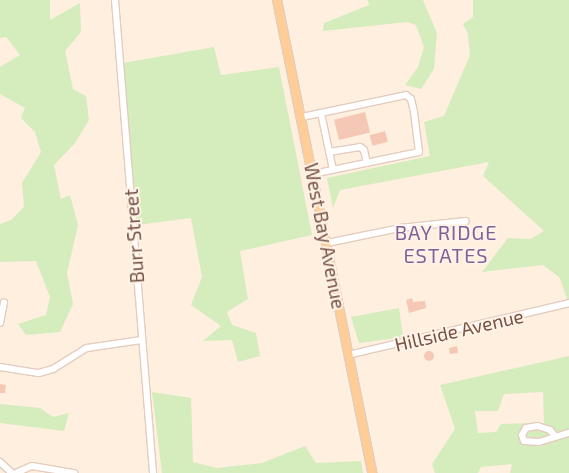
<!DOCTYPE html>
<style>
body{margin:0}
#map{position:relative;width:569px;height:473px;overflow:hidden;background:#feefdf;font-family:"Exo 2",sans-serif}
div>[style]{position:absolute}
.green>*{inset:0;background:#d5ecbd}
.building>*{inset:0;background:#f5c8b5;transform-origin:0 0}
.round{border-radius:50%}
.roads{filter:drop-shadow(1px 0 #e4ccbe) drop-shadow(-1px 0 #e4ccbe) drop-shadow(0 1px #e4ccbe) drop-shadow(0 -1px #e4ccbe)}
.minor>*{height:6px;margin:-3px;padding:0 3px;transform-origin:3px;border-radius:3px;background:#fff}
.major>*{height:8px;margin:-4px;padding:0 4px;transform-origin:4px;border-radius:4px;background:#ffcd95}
span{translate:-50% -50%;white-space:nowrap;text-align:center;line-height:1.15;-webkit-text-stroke:4px #fff3e7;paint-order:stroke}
.street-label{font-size:19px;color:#765245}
.neighbourhood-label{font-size:20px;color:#81609a;letter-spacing:1px}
</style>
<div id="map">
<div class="green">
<i style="clip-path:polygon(0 0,50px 0,50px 20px,80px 3px,81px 32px,65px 51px,73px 89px,86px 96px,89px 120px,75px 143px,54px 165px,61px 199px,70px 195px,78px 225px,67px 273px,73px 304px,60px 332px,26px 335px,18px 324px,46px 315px,50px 297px,36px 261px,0 262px,0 224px,11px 220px,24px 207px,22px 183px,41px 152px,35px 132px,21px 118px,25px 108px,0 94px,0 67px,20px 55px,6px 37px,0 38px)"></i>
<i style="clip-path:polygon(368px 0,423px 0,437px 33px,434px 69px,421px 89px,405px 85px,418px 67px,424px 47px,416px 25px,407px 22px,323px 31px,324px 23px,369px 5px)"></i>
<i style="clip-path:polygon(473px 0,569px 0,569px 305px,560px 278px,543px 265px,482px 272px,508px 238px,531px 239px,544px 231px,483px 176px,489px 162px,340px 190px,333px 208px,327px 178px,430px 156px,424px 122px,444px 116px,470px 55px,468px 34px,463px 24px,473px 17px)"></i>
<i style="clip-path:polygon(214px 47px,221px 75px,279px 67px,312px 235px,240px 251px,248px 299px,227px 312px,232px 325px,256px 333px,260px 356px,238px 362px,232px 340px,203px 341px,221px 326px,191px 305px,202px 277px,191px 218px,137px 225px,123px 63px)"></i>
<i style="clip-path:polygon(399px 308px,403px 337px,359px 343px,351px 317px)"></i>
<i style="clip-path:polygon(evenodd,569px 356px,569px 473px,510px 473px,512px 464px,481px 467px,478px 473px,435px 473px,432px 464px,455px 429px,440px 385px,569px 356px,543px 392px,544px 423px,501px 424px,496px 432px,478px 433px,475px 411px,498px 411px,504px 394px,543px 392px)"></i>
<i style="clip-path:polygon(152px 392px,191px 398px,193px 462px,217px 468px,262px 463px,305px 446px,316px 463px,361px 461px,363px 473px,162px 473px)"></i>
<i style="clip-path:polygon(0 404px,40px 408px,53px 417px,69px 413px,64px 431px,0 423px)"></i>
</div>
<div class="building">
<i style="left:365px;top:112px;width:21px;height:32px;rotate:76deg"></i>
<i style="left:385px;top:131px;width:11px;height:16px;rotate:75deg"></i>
<i style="clip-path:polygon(412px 298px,413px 302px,425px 301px,426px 308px,409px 313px,406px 300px)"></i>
<i style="clip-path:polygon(457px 346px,458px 353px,450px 354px,449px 348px)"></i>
<i class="round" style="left:424px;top:351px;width:10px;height:10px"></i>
<i style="clip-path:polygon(0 384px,6px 385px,5px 393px,0 393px)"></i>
</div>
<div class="roads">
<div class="minor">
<i style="left:115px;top:0;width:475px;rotate:85.4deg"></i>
<i style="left:321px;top:113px;width:58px;rotate:78.1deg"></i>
<i style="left:302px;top:117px;width:106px;rotate:-11.9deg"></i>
<i style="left:406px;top:95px;width:6px;rotate:39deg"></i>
<i style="left:411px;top:99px;width:13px;rotate:77deg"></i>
<i style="left:414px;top:112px;width:40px;rotate:82.9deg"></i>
<i style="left:419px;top:152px;width:108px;rotate:168.3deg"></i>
<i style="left:329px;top:152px;width:31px;rotate:-9deg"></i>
<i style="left:360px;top:147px;width:5px;rotate:37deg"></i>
<i style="left:364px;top:150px;width:13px;rotate:77deg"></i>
<i style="left:327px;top:243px;width:75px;rotate:-11.6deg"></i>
<i style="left:400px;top:228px;width:66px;rotate:-6.1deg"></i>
<i style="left:0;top:323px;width:21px;rotate:-79deg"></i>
<i style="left:348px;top:355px;width:227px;rotate:-13.2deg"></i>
<i style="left:0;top:367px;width:39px;rotate:9deg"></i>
<i style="left:39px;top:373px;width:15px;rotate:-16deg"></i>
<i style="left:53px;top:369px;width:40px;rotate:-32deg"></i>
<i style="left:87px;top:348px;width:55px;rotate:-8.4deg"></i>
<i style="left:555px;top:436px;width:8px;rotate:-130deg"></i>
<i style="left:550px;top:430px;width:13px;rotate:-162deg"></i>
<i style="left:538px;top:426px;width:12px;rotate:171deg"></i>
<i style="left:526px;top:428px;width:8px;rotate:120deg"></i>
<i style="left:522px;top:435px;width:6px;rotate:72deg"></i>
<i style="left:524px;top:441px;width:15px;rotate:4deg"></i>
<i style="left:539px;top:442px;width:31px;rotate:-17deg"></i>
<i style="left:0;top:462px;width:16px;rotate:43deg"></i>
<i style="left:16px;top:473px;width:17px;rotate:-24deg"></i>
<i style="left:32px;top:466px;width:43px;rotate:9.5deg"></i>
</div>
<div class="major">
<i style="left:277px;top:0;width:482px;rotate:78.6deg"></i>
</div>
</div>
<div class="street-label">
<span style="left:134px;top:236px;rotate:-94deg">Burr Street</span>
<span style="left:325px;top:236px;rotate:79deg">West Bay Avenue</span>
<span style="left:459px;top:330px;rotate:-13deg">Hillside Avenue</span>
</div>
<div class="neighbourhood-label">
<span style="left:446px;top:244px">BAY RIDGE<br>ESTATES</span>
</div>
</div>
